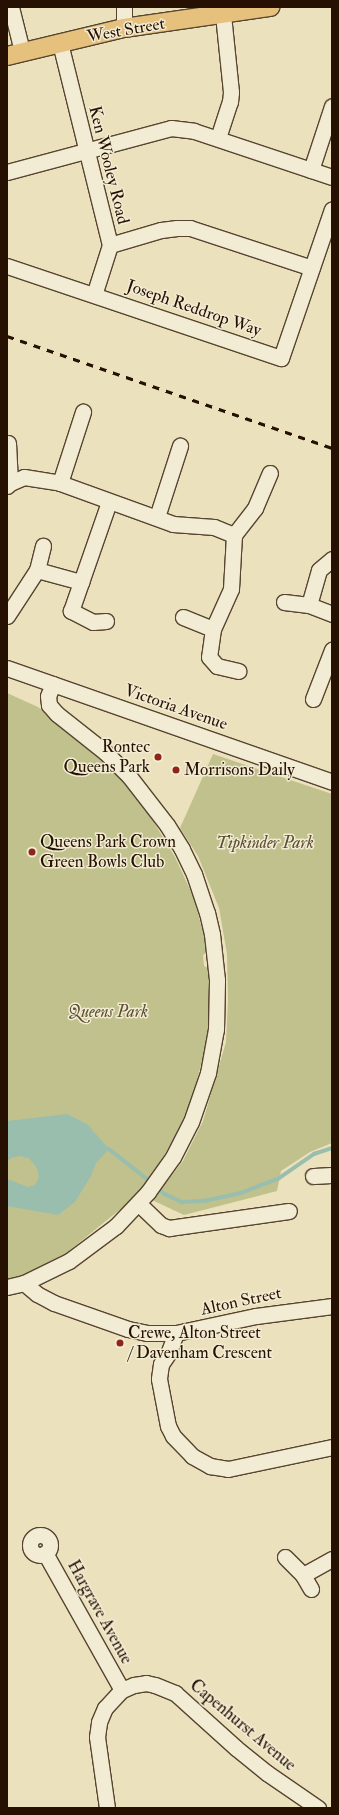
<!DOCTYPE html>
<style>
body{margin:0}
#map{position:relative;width:339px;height:1815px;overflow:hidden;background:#ebe2bd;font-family:"IM FELL Double Pica",serif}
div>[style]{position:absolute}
.green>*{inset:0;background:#c0c18c}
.water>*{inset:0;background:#99bead}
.stream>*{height:3.5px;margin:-1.75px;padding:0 1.75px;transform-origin:1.75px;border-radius:1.75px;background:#99bead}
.roads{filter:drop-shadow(1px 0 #574430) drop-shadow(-1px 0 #574430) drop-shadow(0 1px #574430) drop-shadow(0 -1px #574430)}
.minor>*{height:15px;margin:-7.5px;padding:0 7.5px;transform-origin:7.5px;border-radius:7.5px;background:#f2ecd4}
.minor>.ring{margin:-7.5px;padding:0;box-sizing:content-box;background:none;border:15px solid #f2ecd4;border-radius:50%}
.major>*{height:18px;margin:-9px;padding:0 9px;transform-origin:9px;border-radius:9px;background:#e6c17e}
.rail>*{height:3px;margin-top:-1.5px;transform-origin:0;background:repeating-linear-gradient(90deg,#261001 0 7px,transparent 0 14px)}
.dots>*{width:11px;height:11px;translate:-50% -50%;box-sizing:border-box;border:2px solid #f2ecd4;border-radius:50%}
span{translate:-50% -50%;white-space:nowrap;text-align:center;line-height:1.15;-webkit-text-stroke:3px #f2ecd4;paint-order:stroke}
.street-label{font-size:17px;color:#261001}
.poi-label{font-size:17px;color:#261001}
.right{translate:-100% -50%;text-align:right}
.left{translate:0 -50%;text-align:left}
.park-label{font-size:17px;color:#5c4e32;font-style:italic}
.frame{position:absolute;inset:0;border:8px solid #261001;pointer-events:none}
</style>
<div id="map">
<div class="green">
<i style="clip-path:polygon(7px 693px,38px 707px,94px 751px,139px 798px,175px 857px,193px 896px,204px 935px,206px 953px,203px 955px,204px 966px,208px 968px,211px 1015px,204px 1054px,192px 1098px,176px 1136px,154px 1171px,133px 1199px,65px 1254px,24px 1275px,7px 1279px)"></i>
<i style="clip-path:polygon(213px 754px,332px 794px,332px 1143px,310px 1152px,281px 1171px,277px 1191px,184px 1215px,152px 1200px,183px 1161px,203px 1121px,226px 1042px,228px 1000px,227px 954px,219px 908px,198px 856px,180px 828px)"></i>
</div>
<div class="water">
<i style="clip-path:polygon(67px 1114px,87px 1124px,109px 1149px,96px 1163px,91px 1176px,75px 1202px,58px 1215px,7px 1206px,7px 1179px,28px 1187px,35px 1185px,39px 1177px,37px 1168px,29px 1158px,19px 1156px,11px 1158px,7px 1162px,7px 1121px)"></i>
</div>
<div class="stream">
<i style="left:109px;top:1149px;width:53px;rotate:38.2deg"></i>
<i style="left:155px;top:1186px;width:13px;rotate:39deg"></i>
<i style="left:165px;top:1194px;width:19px;rotate:25deg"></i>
<i style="left:182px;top:1202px;width:22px;rotate:-3deg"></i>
<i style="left:204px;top:1201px;width:38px;rotate:-12deg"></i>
<i style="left:241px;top:1193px;width:40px;rotate:-21deg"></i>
<i style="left:278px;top:1179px;width:44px;rotate:-34.8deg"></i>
<i style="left:314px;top:1154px;width:19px;rotate:-18deg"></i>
</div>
<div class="roads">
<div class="minor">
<i style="left:11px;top:7px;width:45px;rotate:76deg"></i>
<i style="left:124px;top:7px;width:21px;rotate:90deg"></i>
<i style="left:60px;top:43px;width:208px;rotate:76.1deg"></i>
<i style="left:110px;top:245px;width:52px;rotate:107.7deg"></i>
<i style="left:218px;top:138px;width:38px;rotate:-72deg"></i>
<i style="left:230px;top:102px;width:10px;rotate:-84deg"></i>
<i style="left:231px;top:92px;width:78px;rotate:-95.9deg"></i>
<i style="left:311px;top:170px;width:67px;rotate:-71.8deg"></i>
<i style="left:7px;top:172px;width:170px;rotate:-15deg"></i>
<i style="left:171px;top:128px;width:23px;rotate:7deg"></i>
<i style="left:194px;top:131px;width:145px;rotate:18.4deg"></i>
<i style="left:110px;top:245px;width:53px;rotate:-16.4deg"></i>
<i style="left:161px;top:230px;width:16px;rotate:-7deg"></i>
<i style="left:177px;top:228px;width:13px"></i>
<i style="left:190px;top:228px;width:128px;rotate:18.2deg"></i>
<i style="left:7px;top:266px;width:289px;rotate:18.6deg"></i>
<i style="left:281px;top:358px;width:157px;rotate:-71.1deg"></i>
<i style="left:8px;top:443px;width:40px;rotate:87.1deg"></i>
<i style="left:60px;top:483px;width:75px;rotate:-72.1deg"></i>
<i style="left:7px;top:486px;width:4px;rotate:-45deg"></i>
<i style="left:10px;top:483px;width:15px;rotate:-23deg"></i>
<i style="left:24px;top:477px;width:36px;rotate:9deg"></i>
<i style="left:60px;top:483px;width:120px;rotate:19.9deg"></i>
<i style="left:173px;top:524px;width:41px;rotate:4.2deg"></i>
<i style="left:214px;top:527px;width:22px;rotate:22deg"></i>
<i style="left:234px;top:535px;width:54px;rotate:93.2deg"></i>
<i style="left:231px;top:589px;width:44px;rotate:114.2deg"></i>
<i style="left:213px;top:629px;width:28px;rotate:98deg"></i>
<i style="left:209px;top:657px;width:12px;rotate:48deg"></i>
<i style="left:217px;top:666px;width:22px;rotate:13deg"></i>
<i style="left:157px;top:517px;width:75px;rotate:-72.1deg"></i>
<i style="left:234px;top:535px;width:34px;rotate:-52deg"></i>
<i style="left:255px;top:508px;width:38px;rotate:-67deg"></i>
<i style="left:37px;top:570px;width:46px;rotate:15.3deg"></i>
<i style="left:284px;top:602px;width:25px;rotate:7deg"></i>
<i style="left:309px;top:605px;width:25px;rotate:21deg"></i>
<i style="left:309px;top:605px;width:36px;rotate:-74deg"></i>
<i style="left:319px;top:570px;width:17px;rotate:-40deg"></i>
<i style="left:7px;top:616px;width:55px;rotate:-56.9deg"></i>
<i style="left:37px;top:570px;width:25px;rotate:-76deg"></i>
<i style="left:183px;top:617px;width:32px;rotate:22deg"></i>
<i style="left:106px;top:621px;width:13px;rotate:176deg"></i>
<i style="left:93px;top:622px;width:25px;rotate:-153deg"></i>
<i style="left:71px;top:611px;width:115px;rotate:-70.8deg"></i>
<i style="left:7px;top:668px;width:344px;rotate:19.3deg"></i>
<i style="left:313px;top:699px;width:53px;rotate:-68.8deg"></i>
<i style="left:313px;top:1176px;width:19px;rotate:-3deg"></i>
<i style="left:138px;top:1203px;width:32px;rotate:44deg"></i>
<i style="left:161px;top:1225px;width:9px;rotate:21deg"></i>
<i style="left:169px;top:1228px;width:121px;rotate:-8.1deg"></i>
<i style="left:24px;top:1283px;width:17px;rotate:40deg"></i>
<i style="left:37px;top:1294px;width:19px;rotate:28deg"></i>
<i style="left:54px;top:1303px;width:78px;rotate:19.4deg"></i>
<i style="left:128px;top:1329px;width:19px;rotate:12deg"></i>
<i style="left:147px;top:1333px;width:29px"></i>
<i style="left:176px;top:1333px;width:82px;rotate:-12deg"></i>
<i style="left:256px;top:1316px;width:77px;rotate:-7.5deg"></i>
<i style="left:7px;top:1287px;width:17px;rotate:-13deg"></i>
<i style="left:24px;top:1283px;width:50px;rotate:-26.1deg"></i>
<i style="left:69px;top:1261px;width:59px;rotate:-36.7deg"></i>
<i style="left:116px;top:1226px;width:47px;rotate:-46.7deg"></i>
<i style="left:148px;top:1192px;width:43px;rotate:-54.5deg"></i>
<i style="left:173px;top:1157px;width:39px;rotate:-63deg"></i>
<i style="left:191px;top:1122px;width:52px;rotate:-70.9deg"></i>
<i style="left:208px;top:1073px;width:45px;rotate:-79.7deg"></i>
<i style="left:216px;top:1029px;width:49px;rotate:-88.8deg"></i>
<i style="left:217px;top:980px;width:46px;rotate:-96.2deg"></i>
<i style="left:212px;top:934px;width:22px;rotate:-103deg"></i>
<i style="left:207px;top:913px;width:41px;rotate:-108.4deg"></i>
<i style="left:194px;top:874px;width:28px;rotate:-116deg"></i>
<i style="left:182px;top:849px;width:28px;rotate:-122deg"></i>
<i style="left:167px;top:825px;width:62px;rotate:-127.8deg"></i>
<i style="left:129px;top:776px;width:34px;rotate:-135deg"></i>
<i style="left:105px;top:752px;width:61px;rotate:-141.6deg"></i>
<i style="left:57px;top:714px;width:12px;rotate:-132deg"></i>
<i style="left:49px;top:705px;width:9px;rotate:-96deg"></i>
<i style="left:48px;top:696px;width:13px;rotate:-67deg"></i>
<i style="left:176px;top:1333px;width:22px;rotate:111deg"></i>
<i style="left:168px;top:1354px;width:12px;rotate:125deg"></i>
<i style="left:161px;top:1364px;width:15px;rotate:98deg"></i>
<i style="left:159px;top:1379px;width:48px;rotate:79.2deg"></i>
<i style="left:168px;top:1426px;width:11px;rotate:63deg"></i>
<i style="left:173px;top:1436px;width:28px;rotate:46deg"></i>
<i style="left:192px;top:1456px;width:21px;rotate:29deg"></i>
<i style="left:210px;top:1466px;width:18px;rotate:9deg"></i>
<i style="left:228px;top:1469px;width:106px;rotate:-11.9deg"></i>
<i class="ring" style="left:30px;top:1535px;width:5px;height:5px"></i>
<i style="left:45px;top:1553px;width:157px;rotate:60.7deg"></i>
<i style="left:285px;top:1557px;width:25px;rotate:45deg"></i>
<i style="left:311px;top:1589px;width:16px;rotate:-120deg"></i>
<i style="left:303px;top:1575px;width:33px;rotate:-29deg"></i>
<i style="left:107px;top:1808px;width:72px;rotate:-98deg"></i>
<i style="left:97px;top:1737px;width:15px;rotate:-82deg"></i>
<i style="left:99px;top:1722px;width:15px;rotate:-67deg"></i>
<i style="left:105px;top:1708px;width:25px;rotate:-47deg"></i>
<i style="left:122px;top:1690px;width:13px;rotate:-23deg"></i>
<i style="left:134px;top:1685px;width:12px;rotate:-9deg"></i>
<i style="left:146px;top:1683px;width:9px;rotate:13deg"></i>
<i style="left:155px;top:1685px;width:22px;rotate:22deg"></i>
<i style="left:175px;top:1693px;width:82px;rotate:42deg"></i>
<i style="left:236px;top:1748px;width:40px;rotate:39deg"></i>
<i style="left:267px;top:1773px;width:62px;rotate:34.5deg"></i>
</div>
<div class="major">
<i style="left:7px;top:56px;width:120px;rotate:-13.5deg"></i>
<i style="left:124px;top:28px;width:148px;rotate:-8.2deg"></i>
</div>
</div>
<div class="rail">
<i style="left:7px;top:336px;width:344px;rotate:19deg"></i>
</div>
<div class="dots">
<i style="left:158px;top:757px;background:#8f2418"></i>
<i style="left:176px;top:770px;background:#8f2418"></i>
<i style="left:32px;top:852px;background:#8f2418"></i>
<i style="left:120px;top:1343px;background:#8f2418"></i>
</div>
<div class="street-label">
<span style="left:126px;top:30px;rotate:-10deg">West Street</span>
<span style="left:109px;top:165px;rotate:76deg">Ken Wooley Road</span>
<span style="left:194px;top:308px;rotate:19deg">Joseph Reddrop Way</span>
<span style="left:176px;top:707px;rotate:19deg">Victoria Avenue</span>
<span style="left:241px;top:1301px;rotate:-12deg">Alton Street</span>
<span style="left:100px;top:1612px;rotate:61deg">Hargrave Avenue</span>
<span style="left:243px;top:1725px;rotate:40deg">Capenhurst Avenue</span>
</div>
<div class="poi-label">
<span class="right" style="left:150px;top:757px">Rontec<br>Queens Park</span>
<span class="left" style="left:184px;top:770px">Morrisons Daily</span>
<span class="left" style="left:40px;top:852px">Queens Park Crown<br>Green Bowls Club</span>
<span class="left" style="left:128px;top:1343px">Crewe, Alton Street<br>/ Davenham Crescent</span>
</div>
<div class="park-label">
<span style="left:265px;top:843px">Tipkinder Park</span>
<span style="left:108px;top:1012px">Queens Park</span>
</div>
<div class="frame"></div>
</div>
